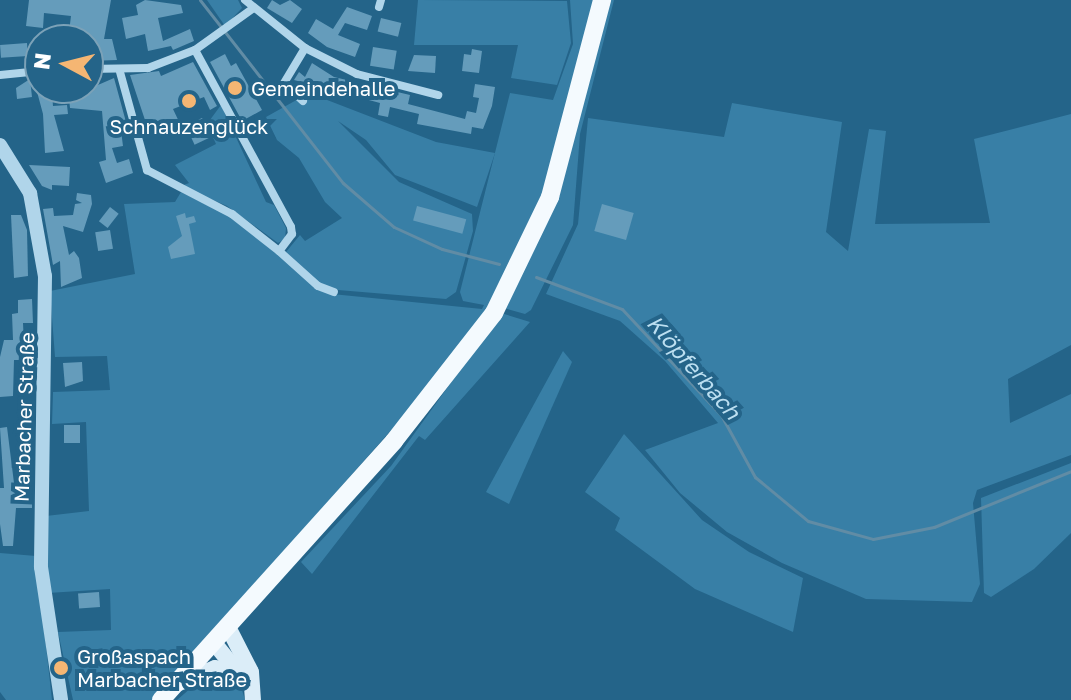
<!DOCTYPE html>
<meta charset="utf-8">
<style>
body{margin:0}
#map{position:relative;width:1071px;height:700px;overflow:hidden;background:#246489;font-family:"Golos Text",sans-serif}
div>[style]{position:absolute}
.green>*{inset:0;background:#387fa6}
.stream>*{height:3px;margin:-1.5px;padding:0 1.5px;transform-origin:1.5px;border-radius:1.5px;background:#618ca5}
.building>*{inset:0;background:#659cbb;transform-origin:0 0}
.minor>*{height:8px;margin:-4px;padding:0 4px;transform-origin:4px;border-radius:4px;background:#b0d5ea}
.tertiary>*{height:14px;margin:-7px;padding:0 7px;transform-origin:7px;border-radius:7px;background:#b0d5ea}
.secondary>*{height:16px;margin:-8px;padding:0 8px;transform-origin:8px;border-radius:8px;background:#dbedf8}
.primary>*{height:18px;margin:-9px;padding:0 9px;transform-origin:9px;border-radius:9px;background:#f4fafe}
.dots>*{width:22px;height:22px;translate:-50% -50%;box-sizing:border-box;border:4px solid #246489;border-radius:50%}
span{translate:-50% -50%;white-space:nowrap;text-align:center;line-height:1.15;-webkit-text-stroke:8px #246489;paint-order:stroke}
.poi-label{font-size:20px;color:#fff}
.left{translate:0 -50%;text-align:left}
.street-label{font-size:20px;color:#fff}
.water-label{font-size:22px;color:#bcdff1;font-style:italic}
.north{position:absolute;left:24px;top:24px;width:80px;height:80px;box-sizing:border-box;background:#246489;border:2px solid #7ca2b8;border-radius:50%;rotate:277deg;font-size:22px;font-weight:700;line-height:32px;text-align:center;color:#fff}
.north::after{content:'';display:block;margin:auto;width:28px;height:36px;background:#f5b673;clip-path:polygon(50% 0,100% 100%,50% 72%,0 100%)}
</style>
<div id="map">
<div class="green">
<i style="clip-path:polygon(207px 0,238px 0,242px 8px,225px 26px)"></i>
<i style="clip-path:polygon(418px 0,567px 1px,571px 43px,557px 85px,511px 78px,518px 45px,414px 45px)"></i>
<i style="clip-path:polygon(570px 0,596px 0,547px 191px,470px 341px,152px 700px,73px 700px,58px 632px,111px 630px,110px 589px,48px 593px,46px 516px,89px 511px,86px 422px,52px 424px,53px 392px,110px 390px,107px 356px,55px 357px,50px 291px,135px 274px,124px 204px,175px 202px,181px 192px,227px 215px,332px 294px,482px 309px,484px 305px,463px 301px,460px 292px,510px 93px,553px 100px,573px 44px)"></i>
<i style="clip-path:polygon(607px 0,614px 0,580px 134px,573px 225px,531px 310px,525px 314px,504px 308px,551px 211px)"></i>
<i style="clip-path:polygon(309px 93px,436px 142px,495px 153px,477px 207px,395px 175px,366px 140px,338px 121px,399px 182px,472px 214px,473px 231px,456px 292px,446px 299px,338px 290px,319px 284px,286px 252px,300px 235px,305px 241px,342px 218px,325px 202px,299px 158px,277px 140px,266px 117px)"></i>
<i style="clip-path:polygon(732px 103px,842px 122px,826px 232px,848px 251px,869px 129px,886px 131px,875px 224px,990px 223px,974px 139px,1071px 114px,1071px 345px,1008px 379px,1010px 423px,1071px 394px,1071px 455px,977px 490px,973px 503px,980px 584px,972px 602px,866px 599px,782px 563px,727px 532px,680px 493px,645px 450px,718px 423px,665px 361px,620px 321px,546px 294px,578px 224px,588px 118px,724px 137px)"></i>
<i style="clip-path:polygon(221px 105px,266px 202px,274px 205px,286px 228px,285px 239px,278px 243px,227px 206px,181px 186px,189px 183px,175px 165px,216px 144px,207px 124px)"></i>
<i style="clip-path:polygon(501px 313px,530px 322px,425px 440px,419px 436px,312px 574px,301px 562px,391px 466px)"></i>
<i style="clip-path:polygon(563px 351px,572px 362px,509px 504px,486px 492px)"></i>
<i style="clip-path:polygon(624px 434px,702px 520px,749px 552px,803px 578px,793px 632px,695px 589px,615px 530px,620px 518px,585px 492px)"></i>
<i style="clip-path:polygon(1071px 463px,1071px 533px,1034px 569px,991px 597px,984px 593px,981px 498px)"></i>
<i style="clip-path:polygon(0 553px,36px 556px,52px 700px,6px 700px,0 692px)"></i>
<i style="clip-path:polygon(216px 673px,240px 683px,245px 700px,177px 700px,206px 675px)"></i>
</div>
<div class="stream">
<i style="left:200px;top:0;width:232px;rotate:52deg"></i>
<i style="left:343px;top:183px;width:67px;rotate:40.8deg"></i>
<i style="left:394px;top:227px;width:53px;rotate:24.6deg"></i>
<i style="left:442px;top:249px;width:59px;rotate:14.7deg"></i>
<i style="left:536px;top:277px;width:92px;rotate:20.4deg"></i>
<i style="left:622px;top:309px;width:145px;rotate:47deg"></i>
<i style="left:721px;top:415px;width:71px;rotate:61.3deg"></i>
<i style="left:755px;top:477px;width:69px;rotate:39.7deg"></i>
<i style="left:808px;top:521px;width:67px;rotate:15.5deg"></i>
<i style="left:873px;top:539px;width:62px;rotate:-11.1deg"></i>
<i style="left:934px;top:527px;width:148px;rotate:-22.2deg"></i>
</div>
<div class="building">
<i style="clip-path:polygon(29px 0,111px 0,104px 39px,112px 39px,117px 60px,88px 61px,88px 40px,68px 40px,71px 16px,44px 13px,43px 28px,26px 26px)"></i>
<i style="clip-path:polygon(145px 0,181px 5px,183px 13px,158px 18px,163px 41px,190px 29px,194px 41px,173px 50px,171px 46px,148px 51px,145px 34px,126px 39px,122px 18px,138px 15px,136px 5px)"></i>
<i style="clip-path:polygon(272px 0,280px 5px,290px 0,302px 9px,292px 23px,267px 8px)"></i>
<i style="clip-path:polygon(347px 7px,372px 16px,367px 30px,345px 23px,338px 35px,360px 44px,355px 57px,327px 47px,308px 33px,316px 19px,333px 29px)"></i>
<i style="left:381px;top:18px;width:21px;height:14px;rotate:14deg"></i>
<i style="left:27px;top:43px;width:13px;height:27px;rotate:86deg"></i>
<i style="left:373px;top:47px;width:24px;height:19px;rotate:9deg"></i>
<i style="clip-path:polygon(472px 49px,482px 51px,479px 73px,462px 71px,464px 54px,471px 55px)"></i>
<i style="clip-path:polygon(225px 54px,231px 66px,236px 63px,262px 110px,242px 121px,210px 62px)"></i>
<i style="clip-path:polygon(414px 55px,436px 56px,435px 73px,408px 71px)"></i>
<i style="clip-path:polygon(193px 62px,217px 106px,210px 110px,204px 97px,173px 109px,182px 128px,173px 132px,167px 119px,147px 126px,130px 75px,159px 71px,161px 76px)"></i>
<i style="clip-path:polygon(312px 63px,334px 77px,410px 95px,408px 104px,465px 119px,467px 111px,476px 113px,479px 98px,473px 97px,475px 84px,495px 87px,492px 106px,483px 129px,472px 127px,471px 134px,417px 124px,419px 114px,390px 107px,388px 117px,378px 115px,380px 103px,294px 80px,299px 72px,305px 77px)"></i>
<i style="clip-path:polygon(114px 78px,126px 122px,120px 123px,123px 146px,112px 148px,117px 163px,129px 159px,133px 173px,106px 183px,99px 162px,106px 160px,102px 111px,70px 108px,68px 88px,91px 88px)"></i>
<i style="clip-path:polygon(30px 79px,32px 97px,17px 99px,16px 88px)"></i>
<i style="clip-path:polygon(36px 88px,60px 88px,52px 94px,53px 106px,67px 105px,68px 114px,54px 115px,64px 151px,45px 153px,43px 114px)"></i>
<i style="left:202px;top:118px;width:21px;height:18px;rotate:65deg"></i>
<i style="clip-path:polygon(29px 165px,70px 167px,69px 186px,52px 185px,52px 190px,42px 186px)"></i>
<i style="clip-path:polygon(77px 193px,91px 195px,92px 204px,83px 232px,63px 226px,69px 255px,74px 251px,79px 258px,82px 278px,61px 287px,60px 261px,53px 265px,43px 209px,53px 208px,54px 216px,73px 215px,75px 204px,82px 203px,76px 200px)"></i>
<i style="left:602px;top:204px;width:33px;height:28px;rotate:16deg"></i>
<i style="left:417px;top:206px;width:51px;height:15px;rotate:15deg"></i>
<i style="left:110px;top:207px;width:11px;height:18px;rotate:38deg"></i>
<i style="clip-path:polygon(185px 213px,186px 218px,194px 216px,196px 222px,189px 224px,195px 254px,171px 259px,168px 247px,182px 236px,176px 216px)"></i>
<i style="clip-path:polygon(11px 215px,21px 215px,27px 230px,28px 276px,14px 278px)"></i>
<i style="left:110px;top:230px;width:19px;height:15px;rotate:81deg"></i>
<i style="clip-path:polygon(32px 299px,33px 323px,23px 323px,24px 345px,18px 345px,19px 360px,14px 360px,13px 396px,0 397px,0 357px,4px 340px,13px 340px,12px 314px,18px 313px,18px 300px)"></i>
<i style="clip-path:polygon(82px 362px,83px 381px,65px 387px,63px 363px)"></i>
<i style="left:64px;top:425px;width:16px;height:18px"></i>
<i style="clip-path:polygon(7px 427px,16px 499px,32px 499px,32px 508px,16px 508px,13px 546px,3px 546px,0 524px,0 488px,4px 488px,0 428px)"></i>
<i style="left:99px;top:592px;width:15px;height:21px;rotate:86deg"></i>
</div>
<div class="minor">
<i style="left:245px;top:0;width:77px;rotate:38.7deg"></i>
<i style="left:305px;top:48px;width:58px;rotate:26.6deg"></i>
<i style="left:357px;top:74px;width:84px;rotate:14.5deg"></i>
<i style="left:379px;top:7px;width:7px;rotate:-74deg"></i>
<i style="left:195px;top:50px;width:201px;rotate:61.5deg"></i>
<i style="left:291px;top:227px;width:7px;rotate:82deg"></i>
<i style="left:292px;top:234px;width:21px;rotate:127deg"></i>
<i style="left:279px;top:251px;width:52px;rotate:41.9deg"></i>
<i style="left:318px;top:286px;width:17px;rotate:21deg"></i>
<i style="left:88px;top:69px;width:60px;rotate:-1deg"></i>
<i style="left:148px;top:68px;width:50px;rotate:-21deg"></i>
<i style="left:195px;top:50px;width:70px;rotate:-35.7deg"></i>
<i style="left:120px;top:72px;width:102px;rotate:74.6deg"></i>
<i style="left:147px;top:170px;width:96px;rotate:27.4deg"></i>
<i style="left:232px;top:214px;width:60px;rotate:38.2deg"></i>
<i style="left:0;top:75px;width:40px;rotate:-5.7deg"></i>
<i style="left:303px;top:101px;width:26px;rotate:-137deg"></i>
<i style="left:284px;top:83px;width:41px;rotate:-59deg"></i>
</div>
<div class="tertiary">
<i style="left:0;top:145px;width:57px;rotate:58deg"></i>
<i style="left:30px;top:193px;width:84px;rotate:79.8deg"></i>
<i style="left:45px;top:276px;width:291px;rotate:90.8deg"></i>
<i style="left:41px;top:567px;width:134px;rotate:81.4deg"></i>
</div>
<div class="secondary">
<i style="left:229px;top:629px;width:48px;rotate:62.9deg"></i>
<i style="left:251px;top:672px;width:28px;rotate:86deg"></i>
<i style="left:215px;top:644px;width:38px;rotate:51deg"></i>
<i style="left:177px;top:684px;width:41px;rotate:-22.8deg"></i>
<i style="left:215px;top:668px;width:29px;rotate:22deg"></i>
</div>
<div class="primary">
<i style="left:161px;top:700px;width:348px;rotate:-48deg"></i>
<i style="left:394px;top:441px;width:162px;rotate:-52deg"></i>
<i style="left:494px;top:313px;width:129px;rotate:-64.2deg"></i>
<i style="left:550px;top:197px;width:204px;rotate:-75.2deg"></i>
</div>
<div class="dots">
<i style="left:235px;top:88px;background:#f5b673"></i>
<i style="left:189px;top:101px;background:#f5b673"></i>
<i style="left:61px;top:668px;background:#f5b673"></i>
</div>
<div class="poi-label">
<span class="left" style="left:251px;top:88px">Gemeindehalle</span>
<span style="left:189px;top:126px">Schnauzenglück</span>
<span class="left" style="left:77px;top:668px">Großaspach<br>Marbacher Straße</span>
</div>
<div class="street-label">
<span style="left:24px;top:417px;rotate:-88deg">Marbacher Straße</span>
</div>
<div class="water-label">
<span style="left:694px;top:367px;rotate:49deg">Klöpferbach</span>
</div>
<div class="north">N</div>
</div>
